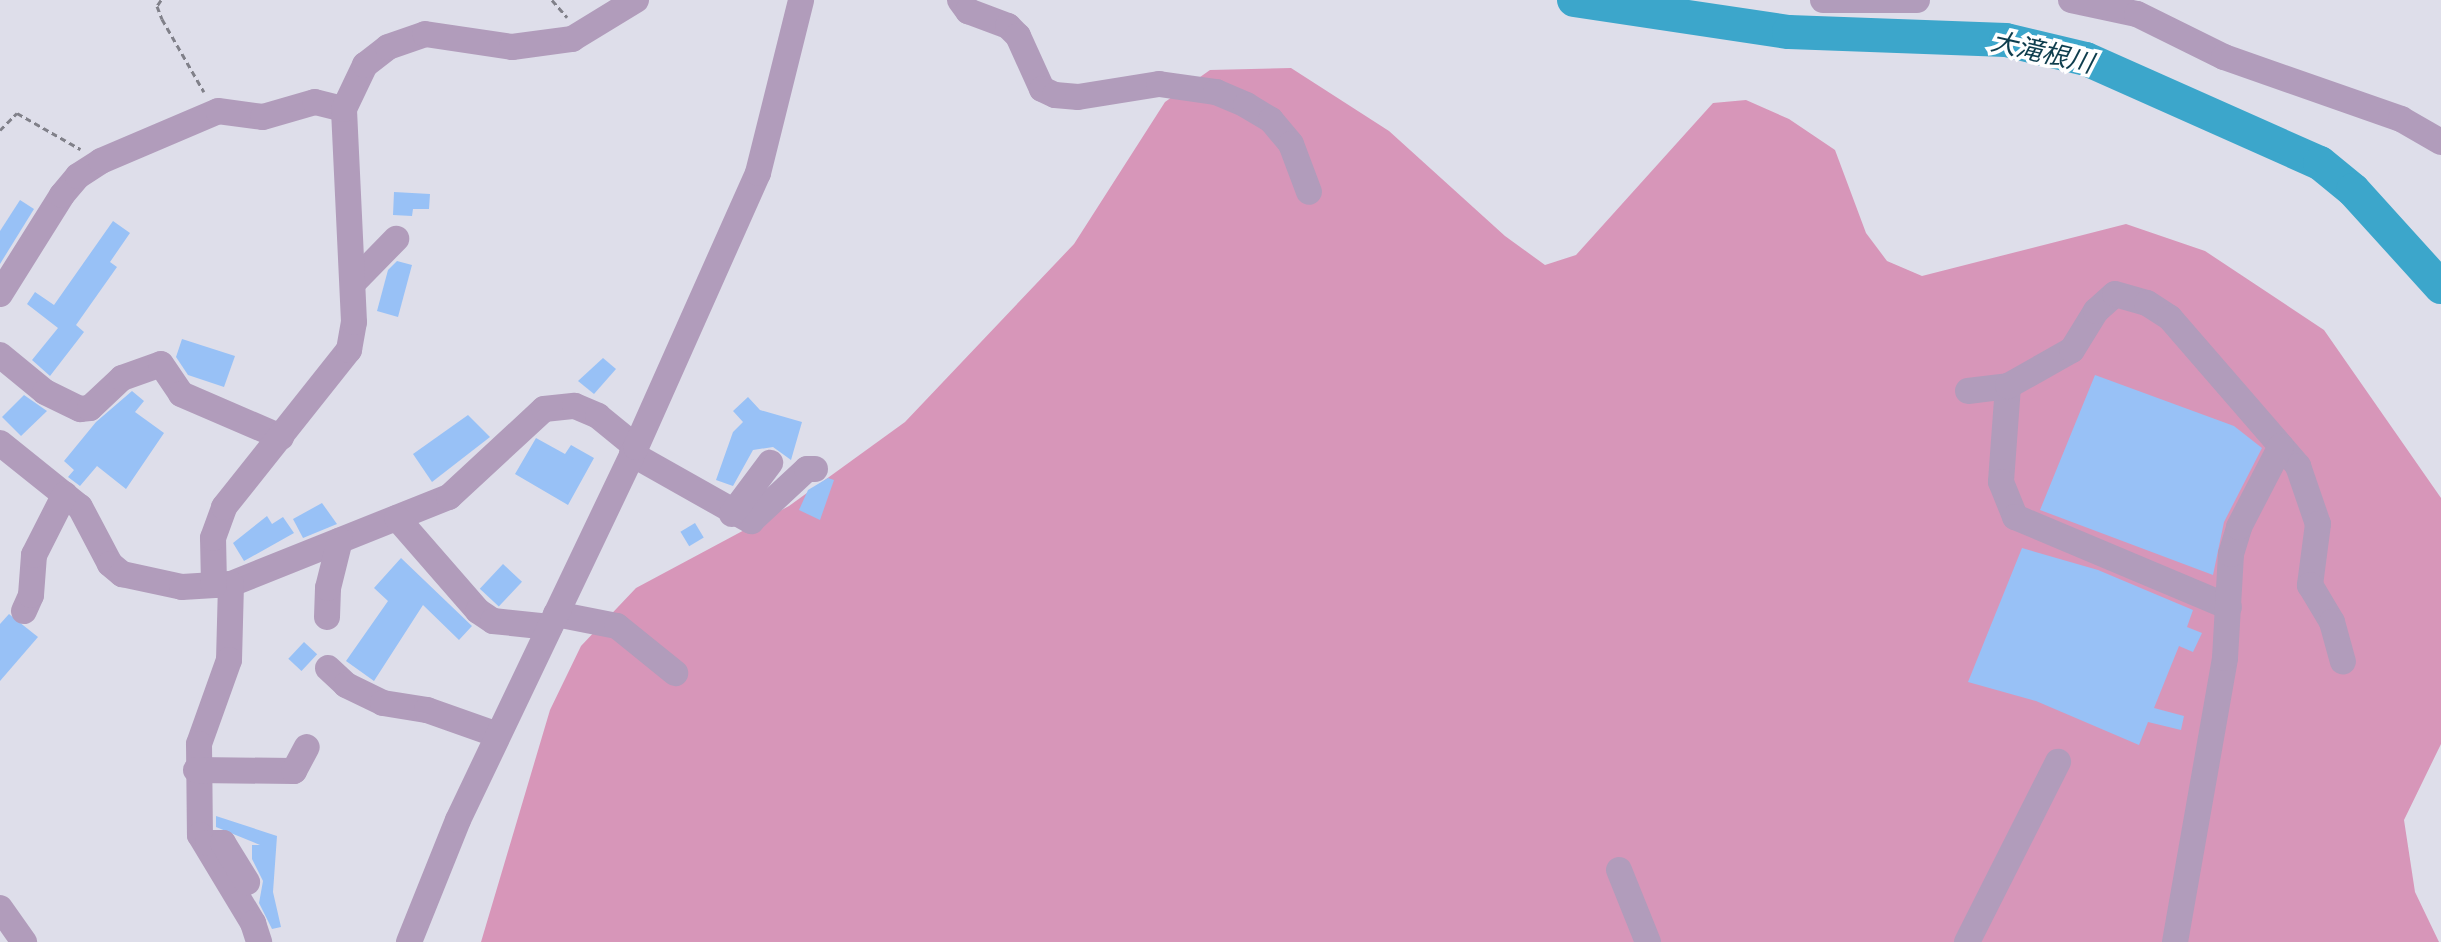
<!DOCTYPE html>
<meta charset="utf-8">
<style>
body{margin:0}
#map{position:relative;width:2441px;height:942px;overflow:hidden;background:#dedeea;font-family:Raleway,"Noto Sans JP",sans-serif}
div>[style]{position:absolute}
.green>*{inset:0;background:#d796b9}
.river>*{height:34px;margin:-17px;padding:0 17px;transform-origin:17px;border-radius:17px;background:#3ca6cb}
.building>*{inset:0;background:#98c1f6;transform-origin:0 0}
.path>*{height:3px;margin-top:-1.5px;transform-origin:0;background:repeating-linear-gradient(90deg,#808089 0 6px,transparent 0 10px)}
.minor>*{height:26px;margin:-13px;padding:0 13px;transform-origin:13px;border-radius:13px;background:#b19cbb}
span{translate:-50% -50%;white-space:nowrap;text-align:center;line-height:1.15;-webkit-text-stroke:7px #fff;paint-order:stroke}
.water-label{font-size:26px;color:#0e3d4d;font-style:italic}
</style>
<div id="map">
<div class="green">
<i style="clip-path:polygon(1291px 68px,1389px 131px,1505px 236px,1545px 265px,1576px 255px,1713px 103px,1746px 100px,1789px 119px,1835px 150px,1866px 233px,1887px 261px,1922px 276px,2126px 224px,2205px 251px,2324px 330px,2441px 498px,2441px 744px,2404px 820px,2415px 892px,2439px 942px,481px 942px,550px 710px,581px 646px,636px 588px,789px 506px,905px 422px,1074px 244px,1165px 102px,1210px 70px)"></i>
</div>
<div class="river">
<i style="left:1574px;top:0;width:217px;rotate:8.5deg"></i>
<i style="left:1789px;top:32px;width:217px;rotate:2.1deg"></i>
<i style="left:2006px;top:40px;width:82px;rotate:13.4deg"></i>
<i style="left:2086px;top:59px;width:256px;rotate:24deg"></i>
<i style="left:2320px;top:163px;width:43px;rotate:39.3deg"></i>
<i style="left:2353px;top:190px;width:131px;rotate:47.8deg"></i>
</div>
<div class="building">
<i style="clip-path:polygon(394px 192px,430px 194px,429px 209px,413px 209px,412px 216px,393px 215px)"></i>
<i style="clip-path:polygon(20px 200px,34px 209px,0 264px,0 231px)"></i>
<i style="clip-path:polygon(113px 221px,130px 233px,110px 262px,117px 267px,76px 325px,84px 332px,50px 376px,32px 360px,58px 328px,27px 304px,35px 292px,54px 305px)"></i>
<i style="clip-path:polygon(397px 261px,412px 265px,398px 317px,377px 311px,388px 270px)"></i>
<i style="clip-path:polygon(182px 339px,235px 356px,224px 387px,188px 375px,176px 357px)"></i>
<i style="clip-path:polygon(603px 358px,616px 369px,594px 394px,578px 381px)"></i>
<i style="clip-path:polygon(2095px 375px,2234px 426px,2262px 448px,2224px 522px,2213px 575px,2040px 510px)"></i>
<i style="clip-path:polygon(132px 391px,144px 401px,135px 412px,164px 433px,126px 489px,97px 466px,80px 486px,68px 477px,74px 470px,64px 461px,96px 422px)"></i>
<i style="clip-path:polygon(24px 395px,47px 411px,21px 436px,2px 417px)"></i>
<i style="clip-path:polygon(748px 397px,760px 410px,802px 422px,791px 460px,773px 447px,753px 450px,733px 486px,716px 480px,733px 432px,743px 422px,733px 411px)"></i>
<i style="clip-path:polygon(468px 415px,490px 437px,432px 482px,413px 454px)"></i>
<i style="clip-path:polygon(536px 438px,565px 454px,571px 445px,594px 458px,568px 505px,515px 474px)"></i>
<i style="clip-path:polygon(828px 478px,834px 480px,820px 520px,799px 510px,808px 490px)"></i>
<i style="clip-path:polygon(322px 503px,337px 524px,303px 538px,293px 519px)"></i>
<i style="clip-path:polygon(267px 516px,272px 524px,283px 517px,294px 533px,244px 561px,233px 543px)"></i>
<i style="left:695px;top:523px;width:17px;height:17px;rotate:59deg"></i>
<i style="clip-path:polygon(2022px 548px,2098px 570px,2193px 610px,2187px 627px,2202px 633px,2193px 652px,2179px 646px,2154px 708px,2184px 716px,2181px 730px,2148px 722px,2139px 745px,2036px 701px,1968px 682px)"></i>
<i style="clip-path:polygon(401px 558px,472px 626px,459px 640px,423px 605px,374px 681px,346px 661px,388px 601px,374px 588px)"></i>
<i style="left:503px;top:564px;width:26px;height:34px;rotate:43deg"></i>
<i style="clip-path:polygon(9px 614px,38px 637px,0 681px,0 624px)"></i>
<i style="left:304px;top:642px;width:18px;height:23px;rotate:43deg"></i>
<i style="clip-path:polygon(216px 816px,277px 836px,273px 892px,281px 927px,272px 929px,259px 903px,263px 881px,252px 859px,252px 845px,260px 845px,216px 827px)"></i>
</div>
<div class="path">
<i style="left:161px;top:0;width:7px;rotate:124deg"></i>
<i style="left:157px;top:6px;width:14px;rotate:69deg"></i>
<i style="left:162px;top:19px;width:84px;rotate:60.1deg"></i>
<i style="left:552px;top:0;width:23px;rotate:49deg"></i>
<i style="left:0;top:130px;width:24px;rotate:-45deg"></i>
<i style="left:17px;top:113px;width:73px;rotate:29.7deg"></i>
</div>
<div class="minor">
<i style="left:960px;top:0;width:14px;rotate:54deg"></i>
<i style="left:968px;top:11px;width:43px;rotate:20.6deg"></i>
<i style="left:1008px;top:26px;width:14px;rotate:45deg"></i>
<i style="left:1018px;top:36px;width:58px;rotate:65.6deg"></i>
<i style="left:1042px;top:89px;width:14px;rotate:25deg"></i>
<i style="left:1055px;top:95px;width:23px;rotate:5deg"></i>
<i style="left:1078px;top:97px;width:82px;rotate:-9.1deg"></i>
<i style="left:1159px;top:84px;width:58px;rotate:8deg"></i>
<i style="left:1216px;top:92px;width:33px;rotate:23deg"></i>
<i style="left:1246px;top:105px;width:29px;rotate:31deg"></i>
<i style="left:1271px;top:120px;width:31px;rotate:50deg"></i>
<i style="left:1291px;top:144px;width:51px;rotate:69.4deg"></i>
<i style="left:1823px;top:0;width:94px"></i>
<i style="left:2071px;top:0;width:67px;rotate:12deg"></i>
<i style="left:2137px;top:14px;width:97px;rotate:26.3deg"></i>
<i style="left:2224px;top:57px;width:188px;rotate:19.3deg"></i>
<i style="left:2401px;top:119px;width:46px;rotate:29.9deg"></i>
<i style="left:353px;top:283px;width:62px;rotate:-45.7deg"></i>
<i style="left:0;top:294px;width:117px;rotate:-57.9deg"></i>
<i style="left:62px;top:195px;width:25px;rotate:-50deg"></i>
<i style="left:78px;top:176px;width:27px;rotate:-33deg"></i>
<i style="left:101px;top:161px;width:127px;rotate:-23.1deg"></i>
<i style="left:218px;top:111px;width:45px;rotate:7.6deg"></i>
<i style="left:263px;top:117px;width:54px;rotate:-16.1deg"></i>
<i style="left:315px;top:102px;width:30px;rotate:14deg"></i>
<i style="left:0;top:355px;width:58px;rotate:39.4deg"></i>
<i style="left:45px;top:392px;width:39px;rotate:26deg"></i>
<i style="left:80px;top:409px;width:10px;rotate:-6deg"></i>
<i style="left:90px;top:408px;width:44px;rotate:-43.2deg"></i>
<i style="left:122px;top:378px;width:41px;rotate:-19.7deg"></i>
<i style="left:161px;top:364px;width:36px;rotate:56deg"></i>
<i style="left:181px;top:394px;width:109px;rotate:23.3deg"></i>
<i style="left:2008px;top:386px;width:96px;rotate:94.2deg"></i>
<i style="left:2001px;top:482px;width:38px;rotate:68deg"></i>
<i style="left:2015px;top:517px;width:232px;rotate:22.8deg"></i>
<i style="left:1968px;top:391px;width:40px;rotate:-7.1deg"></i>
<i style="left:2008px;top:386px;width:73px;rotate:-29.4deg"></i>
<i style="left:2072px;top:350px;width:46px;rotate:-58.4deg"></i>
<i style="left:2096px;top:311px;width:25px;rotate:-42deg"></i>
<i style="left:2115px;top:294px;width:33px;rotate:16deg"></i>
<i style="left:2147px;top:303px;width:27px;rotate:33deg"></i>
<i style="left:2170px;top:318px;width:196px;rotate:49.1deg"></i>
<i style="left:2298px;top:466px;width:61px;rotate:71deg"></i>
<i style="left:2318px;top:524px;width:62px;rotate:97.5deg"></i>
<i style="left:2310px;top:585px;width:43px;rotate:59.3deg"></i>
<i style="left:2332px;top:622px;width:41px;rotate:74.6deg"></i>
<i style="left:0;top:443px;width:102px;rotate:38.7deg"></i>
<i style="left:80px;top:507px;width:64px;rotate:62.2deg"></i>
<i style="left:110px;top:564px;width:16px;rotate:40deg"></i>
<i style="left:122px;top:574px;width:61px;rotate:12.2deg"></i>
<i style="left:182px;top:587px;width:49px;rotate:-3.5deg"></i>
<i style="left:231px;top:584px;width:235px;rotate:-21.8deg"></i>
<i style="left:449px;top:497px;width:129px;rotate:-42.8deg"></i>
<i style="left:544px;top:409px;width:31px;rotate:-6deg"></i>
<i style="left:575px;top:406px;width:25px;rotate:23deg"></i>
<i style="left:598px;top:416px;width:49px;rotate:39.2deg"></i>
<i style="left:632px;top:454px;width:137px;rotate:29.4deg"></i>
<i style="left:751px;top:521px;width:76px;rotate:-42.9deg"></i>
<i style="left:807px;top:469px;width:8px"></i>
<i style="left:732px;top:514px;width:64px;rotate:-53.3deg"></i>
<i style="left:397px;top:518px;width:123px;rotate:48.9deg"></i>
<i style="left:478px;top:611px;width:18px;rotate:34deg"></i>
<i style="left:493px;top:621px;width:57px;rotate:6deg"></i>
<i style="left:231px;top:584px;width:76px;rotate:91.5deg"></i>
<i style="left:229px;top:660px;width:89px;rotate:109.7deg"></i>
<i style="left:199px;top:744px;width:91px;rotate:89.4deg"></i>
<i style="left:200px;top:835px;width:103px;rotate:58.9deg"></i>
<i style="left:253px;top:923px;width:20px;rotate:72deg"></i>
<i style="left:214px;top:585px;width:47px;rotate:-91.2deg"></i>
<i style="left:213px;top:538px;width:33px;rotate:-70deg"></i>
<i style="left:224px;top:507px;width:201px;rotate:-51.5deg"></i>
<i style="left:349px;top:350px;width:28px;rotate:-80deg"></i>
<i style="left:354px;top:322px;width:213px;rotate:-92.7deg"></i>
<i style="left:344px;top:109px;width:49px;rotate:-64.5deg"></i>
<i style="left:365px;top:65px;width:29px;rotate:-38deg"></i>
<i style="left:388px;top:47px;width:39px;rotate:-19deg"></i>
<i style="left:425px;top:34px;width:88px;rotate:8.5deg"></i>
<i style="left:512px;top:47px;width:61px;rotate:-7.6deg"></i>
<i style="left:572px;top:39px;width:75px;rotate:-31.4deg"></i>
<i style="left:24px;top:611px;width:17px;rotate:-66deg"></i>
<i style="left:31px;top:595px;width:40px;rotate:-85.7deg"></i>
<i style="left:34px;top:555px;width:68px;rotate:-63.1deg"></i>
<i style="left:556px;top:614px;width:62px;rotate:11.1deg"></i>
<i style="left:617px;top:626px;width:75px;rotate:39deg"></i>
<i style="left:327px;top:617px;width:29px;rotate:-88deg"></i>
<i style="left:328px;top:588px;width:49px;rotate:-76deg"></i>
<i style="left:328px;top:668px;width:25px;rotate:43deg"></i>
<i style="left:346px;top:685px;width:41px;rotate:25.9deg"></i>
<i style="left:383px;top:703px;width:45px;rotate:9deg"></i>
<i style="left:427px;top:710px;width:75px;rotate:19.4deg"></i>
<i style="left:196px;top:770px;width:98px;rotate:0.6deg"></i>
<i style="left:294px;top:771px;width:27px;rotate:-62deg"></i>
<i style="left:208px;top:843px;width:15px"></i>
<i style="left:223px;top:843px;width:46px;rotate:58.4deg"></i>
<i style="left:1619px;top:870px;width:78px;rotate:68.1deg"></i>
<i style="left:0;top:908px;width:42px;rotate:54.8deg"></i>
<i style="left:409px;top:942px;width:131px;rotate:-68.1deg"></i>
<i style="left:458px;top:820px;width:413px;rotate:-64.5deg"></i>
<i style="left:636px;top:447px;width:300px;rotate:-66deg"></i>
<i style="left:758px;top:173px;width:178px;rotate:-76deg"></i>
<i style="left:1967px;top:942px;width:202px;rotate:-63.2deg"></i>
<i style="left:2175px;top:942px;width:288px;rotate:-80deg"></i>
<i style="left:2225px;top:658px;width:104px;rotate:-86.7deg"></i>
<i style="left:2231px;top:554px;width:28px;rotate:-73deg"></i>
<i style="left:2239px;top:527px;width:91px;rotate:-62.6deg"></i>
</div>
<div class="water-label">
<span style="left:2042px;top:53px;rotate:13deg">大滝根川</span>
</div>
</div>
